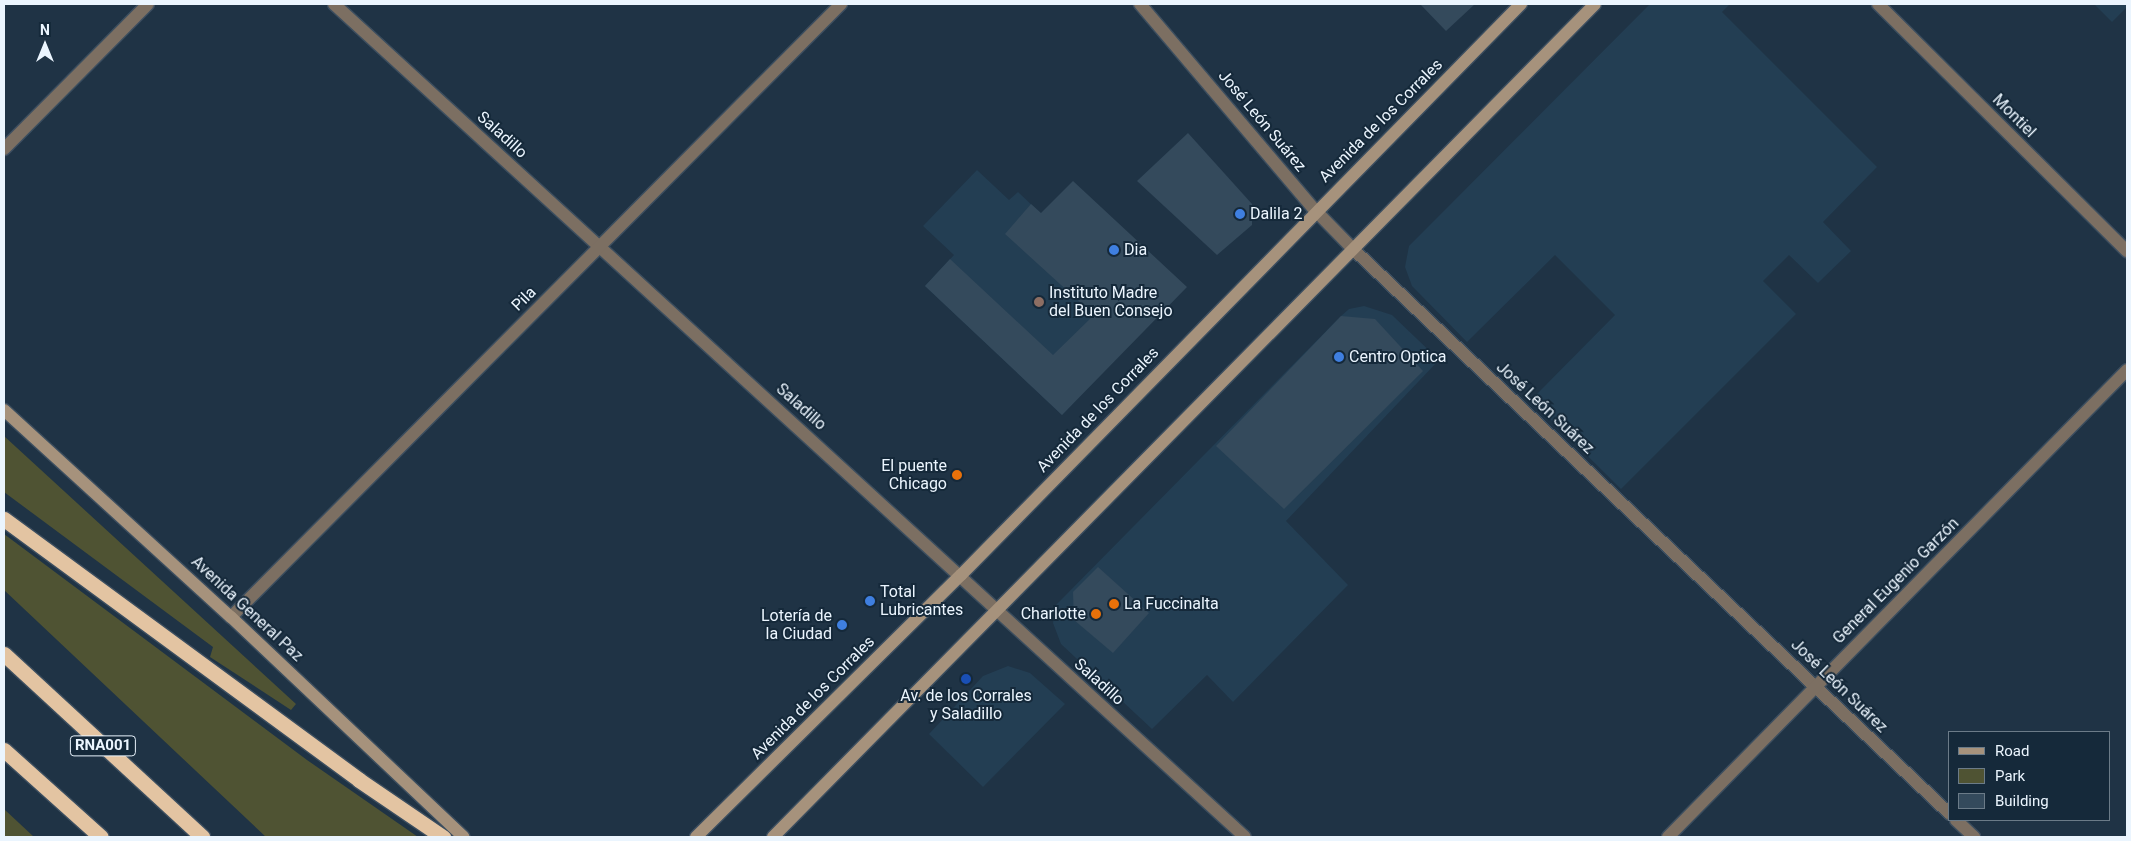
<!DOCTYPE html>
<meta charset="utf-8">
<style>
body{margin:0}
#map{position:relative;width:2131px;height:841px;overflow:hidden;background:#1f3345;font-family:Roboto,sans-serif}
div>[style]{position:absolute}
.built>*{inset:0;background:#233e53}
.green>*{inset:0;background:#4f5333}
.building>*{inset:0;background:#344a5c}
.roads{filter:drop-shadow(1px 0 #3c4e5f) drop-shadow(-1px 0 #3c4e5f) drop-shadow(0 1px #3c4e5f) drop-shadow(0 -1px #3c4e5f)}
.street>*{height:12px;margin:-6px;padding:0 6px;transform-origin:6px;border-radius:6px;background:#7c6f62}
.secondary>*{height:12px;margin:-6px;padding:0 6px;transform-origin:6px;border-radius:6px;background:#a6927c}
.highway>*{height:15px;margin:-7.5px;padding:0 7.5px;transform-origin:7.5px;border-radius:7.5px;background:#e3c4a2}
.dots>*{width:14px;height:14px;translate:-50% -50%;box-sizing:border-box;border:2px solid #15293a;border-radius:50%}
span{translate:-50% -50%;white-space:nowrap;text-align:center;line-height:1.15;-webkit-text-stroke:4px #15293a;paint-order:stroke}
.shield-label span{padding:1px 4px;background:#15293a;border:1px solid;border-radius:4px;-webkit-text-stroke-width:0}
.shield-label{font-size:15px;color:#ebf5fe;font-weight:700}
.street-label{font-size:16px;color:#ebf5fe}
.poi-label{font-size:16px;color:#ebf5fe}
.left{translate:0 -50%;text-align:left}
.right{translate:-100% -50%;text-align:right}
.frame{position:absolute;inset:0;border:5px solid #ebf5fe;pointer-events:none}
.legend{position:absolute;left:1948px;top:731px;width:162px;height:90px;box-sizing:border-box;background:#15293a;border:1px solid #6b7b88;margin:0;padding:6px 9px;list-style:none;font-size:15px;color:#ebf5fe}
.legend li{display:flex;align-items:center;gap:10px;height:25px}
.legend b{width:25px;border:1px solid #6b7b88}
.north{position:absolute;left:20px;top:20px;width:50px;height:50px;-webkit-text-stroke:4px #15293a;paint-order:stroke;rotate:0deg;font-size:14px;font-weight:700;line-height:20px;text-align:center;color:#ebf5fe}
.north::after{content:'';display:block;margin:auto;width:18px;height:22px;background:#ebf5fe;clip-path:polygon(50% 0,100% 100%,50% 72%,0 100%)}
</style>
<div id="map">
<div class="built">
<i style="clip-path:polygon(1650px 4px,1730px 4px,1722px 12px,1877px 167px,1823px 222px,1851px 251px,1818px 283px,1789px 255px,1763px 281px,1796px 314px,1621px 489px,1531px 400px,1615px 315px,1555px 255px,1467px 342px,1412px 286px,1405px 267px,1409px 246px)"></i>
<i style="clip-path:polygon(2094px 4px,2127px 4px,2127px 7px,2112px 22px)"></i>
<i style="clip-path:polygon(977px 170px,1009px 200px,1018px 192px,1153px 319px,1062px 415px,925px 286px,954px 255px,923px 226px)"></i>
<i style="clip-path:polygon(1364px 306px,1392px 315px,1439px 360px,1286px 521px,1348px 585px,1233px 702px,1207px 675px,1152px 729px,1061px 644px,1053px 623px,1056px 605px,1341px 316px,1349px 309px)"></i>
<i style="clip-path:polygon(1008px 666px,1030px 673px,1065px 704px,983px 787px,929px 734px,983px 676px)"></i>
</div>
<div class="green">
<i style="clip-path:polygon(4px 436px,296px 704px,291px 710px,210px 657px,213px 647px,4px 492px)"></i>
<i style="clip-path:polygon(4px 534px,307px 760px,418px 837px,266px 837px,4px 590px)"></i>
<i style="clip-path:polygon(4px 809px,34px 837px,4px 837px)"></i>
</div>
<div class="building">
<i style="clip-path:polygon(1420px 4px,1475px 4px,1446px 31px)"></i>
<i style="clip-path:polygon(1188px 133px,1252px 204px,1252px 225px,1217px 255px,1137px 181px)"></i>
<i style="clip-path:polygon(1073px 181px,1187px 287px,1062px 415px,925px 286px,950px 259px,1053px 355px,1094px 315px,1005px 234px,1031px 204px,1041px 213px)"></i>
<i style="clip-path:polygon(1341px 316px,1375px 319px,1423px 371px,1284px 509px,1216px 446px)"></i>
<i style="clip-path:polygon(1098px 567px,1149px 613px,1113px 653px,1074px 620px,1073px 592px)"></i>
</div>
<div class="roads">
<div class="street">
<i style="left:334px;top:4px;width:1234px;rotate:42.44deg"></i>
<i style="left:1140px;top:4px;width:270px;rotate:49.7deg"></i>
<i style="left:1315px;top:210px;width:53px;rotate:45.8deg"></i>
<i style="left:1352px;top:248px;width:823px;rotate:43.43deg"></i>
<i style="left:1878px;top:4px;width:351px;rotate:44.8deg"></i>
<i style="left:4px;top:149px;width:204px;rotate:-45.2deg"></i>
<i style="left:231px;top:617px;width:865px;rotate:-45.14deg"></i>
<i style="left:1956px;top:820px;width:25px;rotate:43deg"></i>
<i style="left:1668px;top:837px;width:655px;rotate:-45.49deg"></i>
</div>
<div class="secondary">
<i style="left:4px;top:410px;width:307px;rotate:42.4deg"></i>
<i style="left:231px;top:617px;width:320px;rotate:43.4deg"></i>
<i style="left:696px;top:837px;width:373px;rotate:-44.7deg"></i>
<i style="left:961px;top:575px;width:800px;rotate:-45.56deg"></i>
<i style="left:773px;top:837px;width:1170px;rotate:-45.38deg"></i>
</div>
<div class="highway">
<i style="left:4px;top:519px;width:441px;rotate:36.3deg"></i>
<i style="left:359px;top:780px;width:102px;rotate:34.2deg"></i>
<i style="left:4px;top:654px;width:270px;rotate:42.7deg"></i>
<i style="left:4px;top:750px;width:130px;rotate:41.9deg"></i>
</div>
</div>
<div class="dots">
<i style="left:1240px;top:214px;background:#3f7fe0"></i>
<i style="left:1114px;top:250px;background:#3f7fe0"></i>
<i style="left:1039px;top:302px;background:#8d6e63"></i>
<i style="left:1339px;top:357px;background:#3f7fe0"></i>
<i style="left:957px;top:475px;background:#e8710a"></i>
<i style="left:870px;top:601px;background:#3f7fe0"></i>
<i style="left:1114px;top:604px;background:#e8710a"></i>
<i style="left:1096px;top:614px;background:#e8710a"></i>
<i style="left:842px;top:625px;background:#3f7fe0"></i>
<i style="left:966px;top:679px;background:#1a4fb4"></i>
</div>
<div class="shield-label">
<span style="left:103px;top:746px">RNA001</span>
</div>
<div class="street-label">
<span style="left:2014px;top:116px;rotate:45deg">Montiel</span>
<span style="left:1262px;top:121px;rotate:50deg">José León Suárez</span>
<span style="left:1381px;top:121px;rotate:-45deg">Avenida de los Corrales</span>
<span style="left:502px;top:135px;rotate:42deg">Saladillo</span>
<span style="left:524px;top:299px;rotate:-45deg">Pila</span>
<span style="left:801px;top:407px;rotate:42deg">Saladillo</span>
<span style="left:1545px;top:408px;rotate:43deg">José León Suárez</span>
<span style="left:1098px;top:410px;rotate:-46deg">Avenida de los Corrales</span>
<span style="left:1896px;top:581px;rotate:-45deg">General Eugenio Garzón</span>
<span style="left:247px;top:609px;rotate:43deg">Avenida General Paz</span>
<span style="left:1099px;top:682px;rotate:42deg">Saladillo</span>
<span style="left:1839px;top:686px;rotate:44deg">José León Suárez</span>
<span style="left:813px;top:698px;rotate:-45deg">Avenida de los Corrales</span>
</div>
<div class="poi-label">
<span class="left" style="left:1250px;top:214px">Dalila 2</span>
<span class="left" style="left:1124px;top:250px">Dia</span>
<span class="left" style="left:1049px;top:302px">Instituto Madre<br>del Buen Consejo</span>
<span class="left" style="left:1349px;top:357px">Centro Optica</span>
<span class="right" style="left:947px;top:475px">El puente<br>Chicago</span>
<span class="left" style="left:880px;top:601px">Total<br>Lubricantes</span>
<span class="left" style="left:1124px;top:604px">La Fuccinalta</span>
<span class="right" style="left:1086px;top:614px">Charlotte</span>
<span class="right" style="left:832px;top:625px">Lotería de<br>la Ciudad</span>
<span style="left:966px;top:705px">Av. de los Corrales<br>y Saladillo</span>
</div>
<div class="frame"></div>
<ul class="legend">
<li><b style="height:6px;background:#a6927c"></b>Road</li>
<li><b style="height:14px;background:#4f5333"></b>Park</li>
<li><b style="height:14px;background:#344a5c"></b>Building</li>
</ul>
<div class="north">N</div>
</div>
